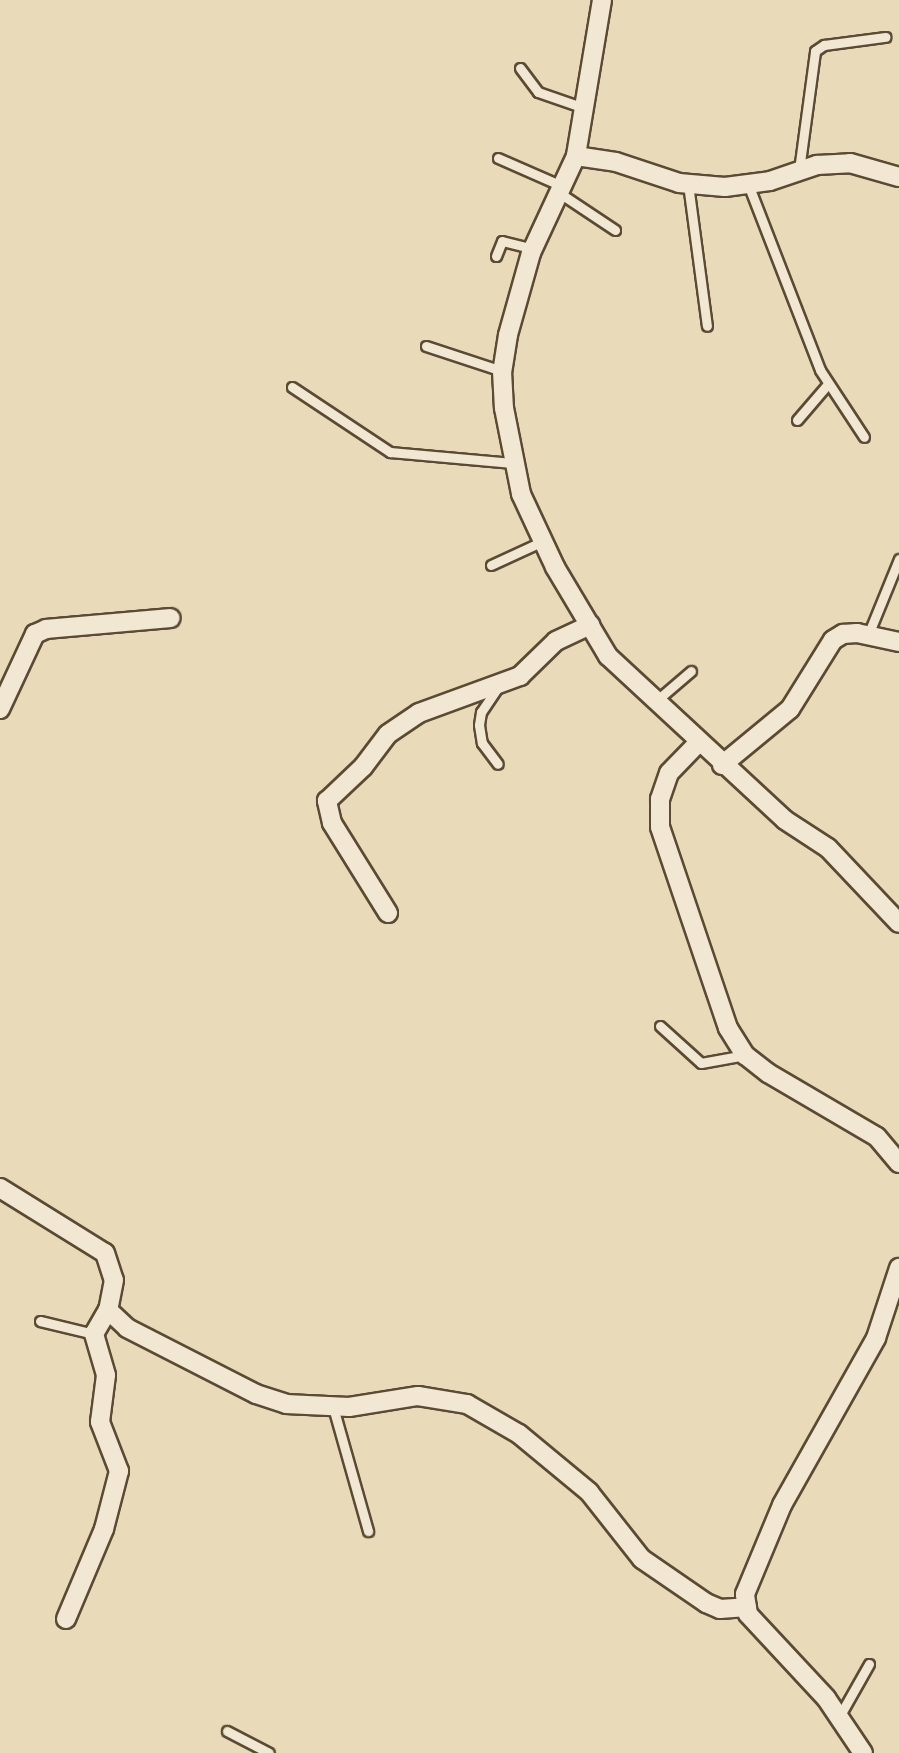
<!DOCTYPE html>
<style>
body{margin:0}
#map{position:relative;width:899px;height:1753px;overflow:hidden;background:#e9dab9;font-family:"IM FELL French Canon",serif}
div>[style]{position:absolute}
.roads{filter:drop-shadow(2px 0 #5b4a34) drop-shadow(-2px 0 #5b4a34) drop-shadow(0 2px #5b4a34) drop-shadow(0 -2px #5b4a34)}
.service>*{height:9px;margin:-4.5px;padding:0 4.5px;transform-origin:4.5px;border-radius:4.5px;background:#f1e7d2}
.minor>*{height:18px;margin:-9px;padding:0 9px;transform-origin:9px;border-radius:9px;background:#f1e7d2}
span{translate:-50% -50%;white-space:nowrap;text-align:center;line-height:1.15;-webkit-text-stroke:6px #f1e7d2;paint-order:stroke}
</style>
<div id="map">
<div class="roads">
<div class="service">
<i style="left:520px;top:68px;width:30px;rotate:53deg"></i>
<i style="left:538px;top:92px;width:49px;rotate:19.2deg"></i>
<i style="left:498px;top:158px;width:72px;rotate:23.7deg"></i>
<i style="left:799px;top:170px;width:120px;rotate:-82.3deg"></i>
<i style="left:815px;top:51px;width:11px;rotate:-34deg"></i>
<i style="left:824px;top:45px;width:62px;rotate:-7.5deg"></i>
<i style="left:688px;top:184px;width:143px;rotate:82.4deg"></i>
<i style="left:748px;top:184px;width:199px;rotate:68.8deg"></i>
<i style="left:820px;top:370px;width:80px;rotate:56.7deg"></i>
<i style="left:561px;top:194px;width:65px;rotate:33.7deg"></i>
<i style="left:496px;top:256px;width:16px;rotate:-68deg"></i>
<i style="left:502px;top:241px;width:32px;rotate:14deg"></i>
<i style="left:426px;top:346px;width:80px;rotate:18.2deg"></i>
<i style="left:292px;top:387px;width:118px;rotate:33.6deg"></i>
<i style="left:390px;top:452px;width:123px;rotate:5.1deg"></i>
<i style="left:797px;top:420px;width:46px;rotate:-49.4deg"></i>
<i style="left:491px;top:565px;width:55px;rotate:-24.7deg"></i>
<i style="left:868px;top:635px;width:82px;rotate:-67.8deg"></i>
<i style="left:498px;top:687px;width:30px;rotate:124deg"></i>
<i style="left:481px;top:712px;width:13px;rotate:99deg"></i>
<i style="left:479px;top:725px;width:18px;rotate:81deg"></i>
<i style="left:482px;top:743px;width:26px;rotate:53deg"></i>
<i style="left:656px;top:701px;width:46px;rotate:-40.6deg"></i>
<i style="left:660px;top:1026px;width:55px;rotate:42.1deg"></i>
<i style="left:701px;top:1063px;width:45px;rotate:-10.3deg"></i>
<i style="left:40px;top:1321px;width:56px;rotate:13.5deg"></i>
<i style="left:333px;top:1407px;width:129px;rotate:74.2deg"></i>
<i style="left:839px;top:1717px;width:61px;rotate:-60.5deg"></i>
<i style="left:227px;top:1731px;width:47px;rotate:27.6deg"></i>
</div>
<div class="minor">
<i style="left:602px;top:0;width:158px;rotate:99.5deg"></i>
<i style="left:576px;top:156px;width:107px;rotate:114.9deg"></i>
<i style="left:531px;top:253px;width:85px;rotate:105.7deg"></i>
<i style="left:508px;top:335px;width:36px;rotate:99deg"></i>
<i style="left:502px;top:371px;width:37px;rotate:87deg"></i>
<i style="left:504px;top:408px;width:88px;rotate:78.8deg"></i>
<i style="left:521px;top:494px;width:81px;rotate:65deg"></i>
<i style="left:555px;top:567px;width:104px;rotate:59.2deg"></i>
<i style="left:608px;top:656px;width:241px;rotate:42.8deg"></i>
<i style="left:785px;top:820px;width:51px;rotate:33.1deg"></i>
<i style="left:828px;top:848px;width:103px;rotate:46.6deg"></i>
<i style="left:576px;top:156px;width:40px;rotate:8.5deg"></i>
<i style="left:616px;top:162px;width:66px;rotate:18.4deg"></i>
<i style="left:679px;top:183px;width:46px;rotate:5deg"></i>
<i style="left:725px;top:187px;width:45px;rotate:-7.6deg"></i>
<i style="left:770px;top:181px;width:50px;rotate:-18.8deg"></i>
<i style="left:817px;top:165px;width:33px;rotate:-3deg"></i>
<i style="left:850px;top:163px;width:51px;rotate:15.9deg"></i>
<i style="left:0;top:709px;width:83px;rotate:-65deg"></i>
<i style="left:35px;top:634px;width:12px;rotate:-24deg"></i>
<i style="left:46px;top:629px;width:125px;rotate:-5deg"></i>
<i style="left:699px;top:742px;width:43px;rotate:134.1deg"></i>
<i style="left:669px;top:773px;width:28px;rotate:109deg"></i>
<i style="left:660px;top:799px;width:28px;rotate:90deg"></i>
<i style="left:660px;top:827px;width:212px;rotate:71.3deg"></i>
<i style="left:728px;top:1028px;width:32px;rotate:58deg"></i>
<i style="left:745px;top:1055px;width:29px;rotate:38deg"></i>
<i style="left:768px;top:1073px;width:126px;rotate:30.4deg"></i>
<i style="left:877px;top:1137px;width:34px;rotate:50deg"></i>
<i style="left:722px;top:765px;width:88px;rotate:-39.5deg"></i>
<i style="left:790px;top:709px;width:81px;rotate:-58.1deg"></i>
<i style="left:833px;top:640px;width:12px;rotate:-31deg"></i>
<i style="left:843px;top:634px;width:14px;rotate:-4deg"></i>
<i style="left:857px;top:633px;width:43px;rotate:12.1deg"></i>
<i style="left:388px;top:913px;width:106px;rotate:-121.9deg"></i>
<i style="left:332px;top:823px;width:23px;rotate:-103deg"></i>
<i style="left:327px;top:801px;width:50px;rotate:-43.4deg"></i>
<i style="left:363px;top:767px;width:41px;rotate:-52.9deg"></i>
<i style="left:388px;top:734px;width:37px;rotate:-34deg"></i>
<i style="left:419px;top:713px;width:108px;rotate:-20.1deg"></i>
<i style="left:520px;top:676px;width:50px;rotate:-44.2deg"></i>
<i style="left:556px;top:641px;width:38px;rotate:-25deg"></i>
<i style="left:0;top:1188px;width:123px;rotate:31.8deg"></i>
<i style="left:105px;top:1253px;width:28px;rotate:72deg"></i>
<i style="left:114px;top:1280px;width:31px;rotate:101deg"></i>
<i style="left:108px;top:1310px;width:26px;rotate:43deg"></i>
<i style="left:127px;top:1328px;width:145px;rotate:27.1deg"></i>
<i style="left:256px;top:1394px;width:32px;rotate:18deg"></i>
<i style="left:286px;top:1404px;width:63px;rotate:2.7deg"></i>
<i style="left:349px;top:1407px;width:70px;rotate:-9.1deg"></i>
<i style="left:418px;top:1396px;width:50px;rotate:9.3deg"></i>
<i style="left:467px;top:1404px;width:60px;rotate:30deg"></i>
<i style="left:519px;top:1434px;width:91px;rotate:39.6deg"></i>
<i style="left:589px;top:1492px;width:85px;rotate:51.7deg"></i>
<i style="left:642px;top:1559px;width:78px;rotate:34.5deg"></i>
<i style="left:706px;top:1603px;width:15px;rotate:23deg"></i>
<i style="left:720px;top:1609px;width:27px;rotate:-4deg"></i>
<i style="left:66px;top:1619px;width:98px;rotate:-67.1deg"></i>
<i style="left:104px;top:1529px;width:60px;rotate:-75.5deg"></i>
<i style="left:119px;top:1471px;width:53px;rotate:-111.2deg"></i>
<i style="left:100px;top:1422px;width:47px;rotate:-82.7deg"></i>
<i style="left:106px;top:1375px;width:43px;rotate:-106.3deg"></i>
<i style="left:94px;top:1334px;width:28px;rotate:-60deg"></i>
<i style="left:863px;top:1753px;width:66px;rotate:-123.9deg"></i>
<i style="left:826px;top:1698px;width:115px;rotate:-132.9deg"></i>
<i style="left:748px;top:1614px;width:20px;rotate:-99deg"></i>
<i style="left:745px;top:1594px;width:96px;rotate:-67.4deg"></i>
<i style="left:782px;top:1505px;width:192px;rotate:-60.6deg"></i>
<i style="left:876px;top:1338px;width:74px;rotate:-71.8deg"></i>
</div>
</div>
</div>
